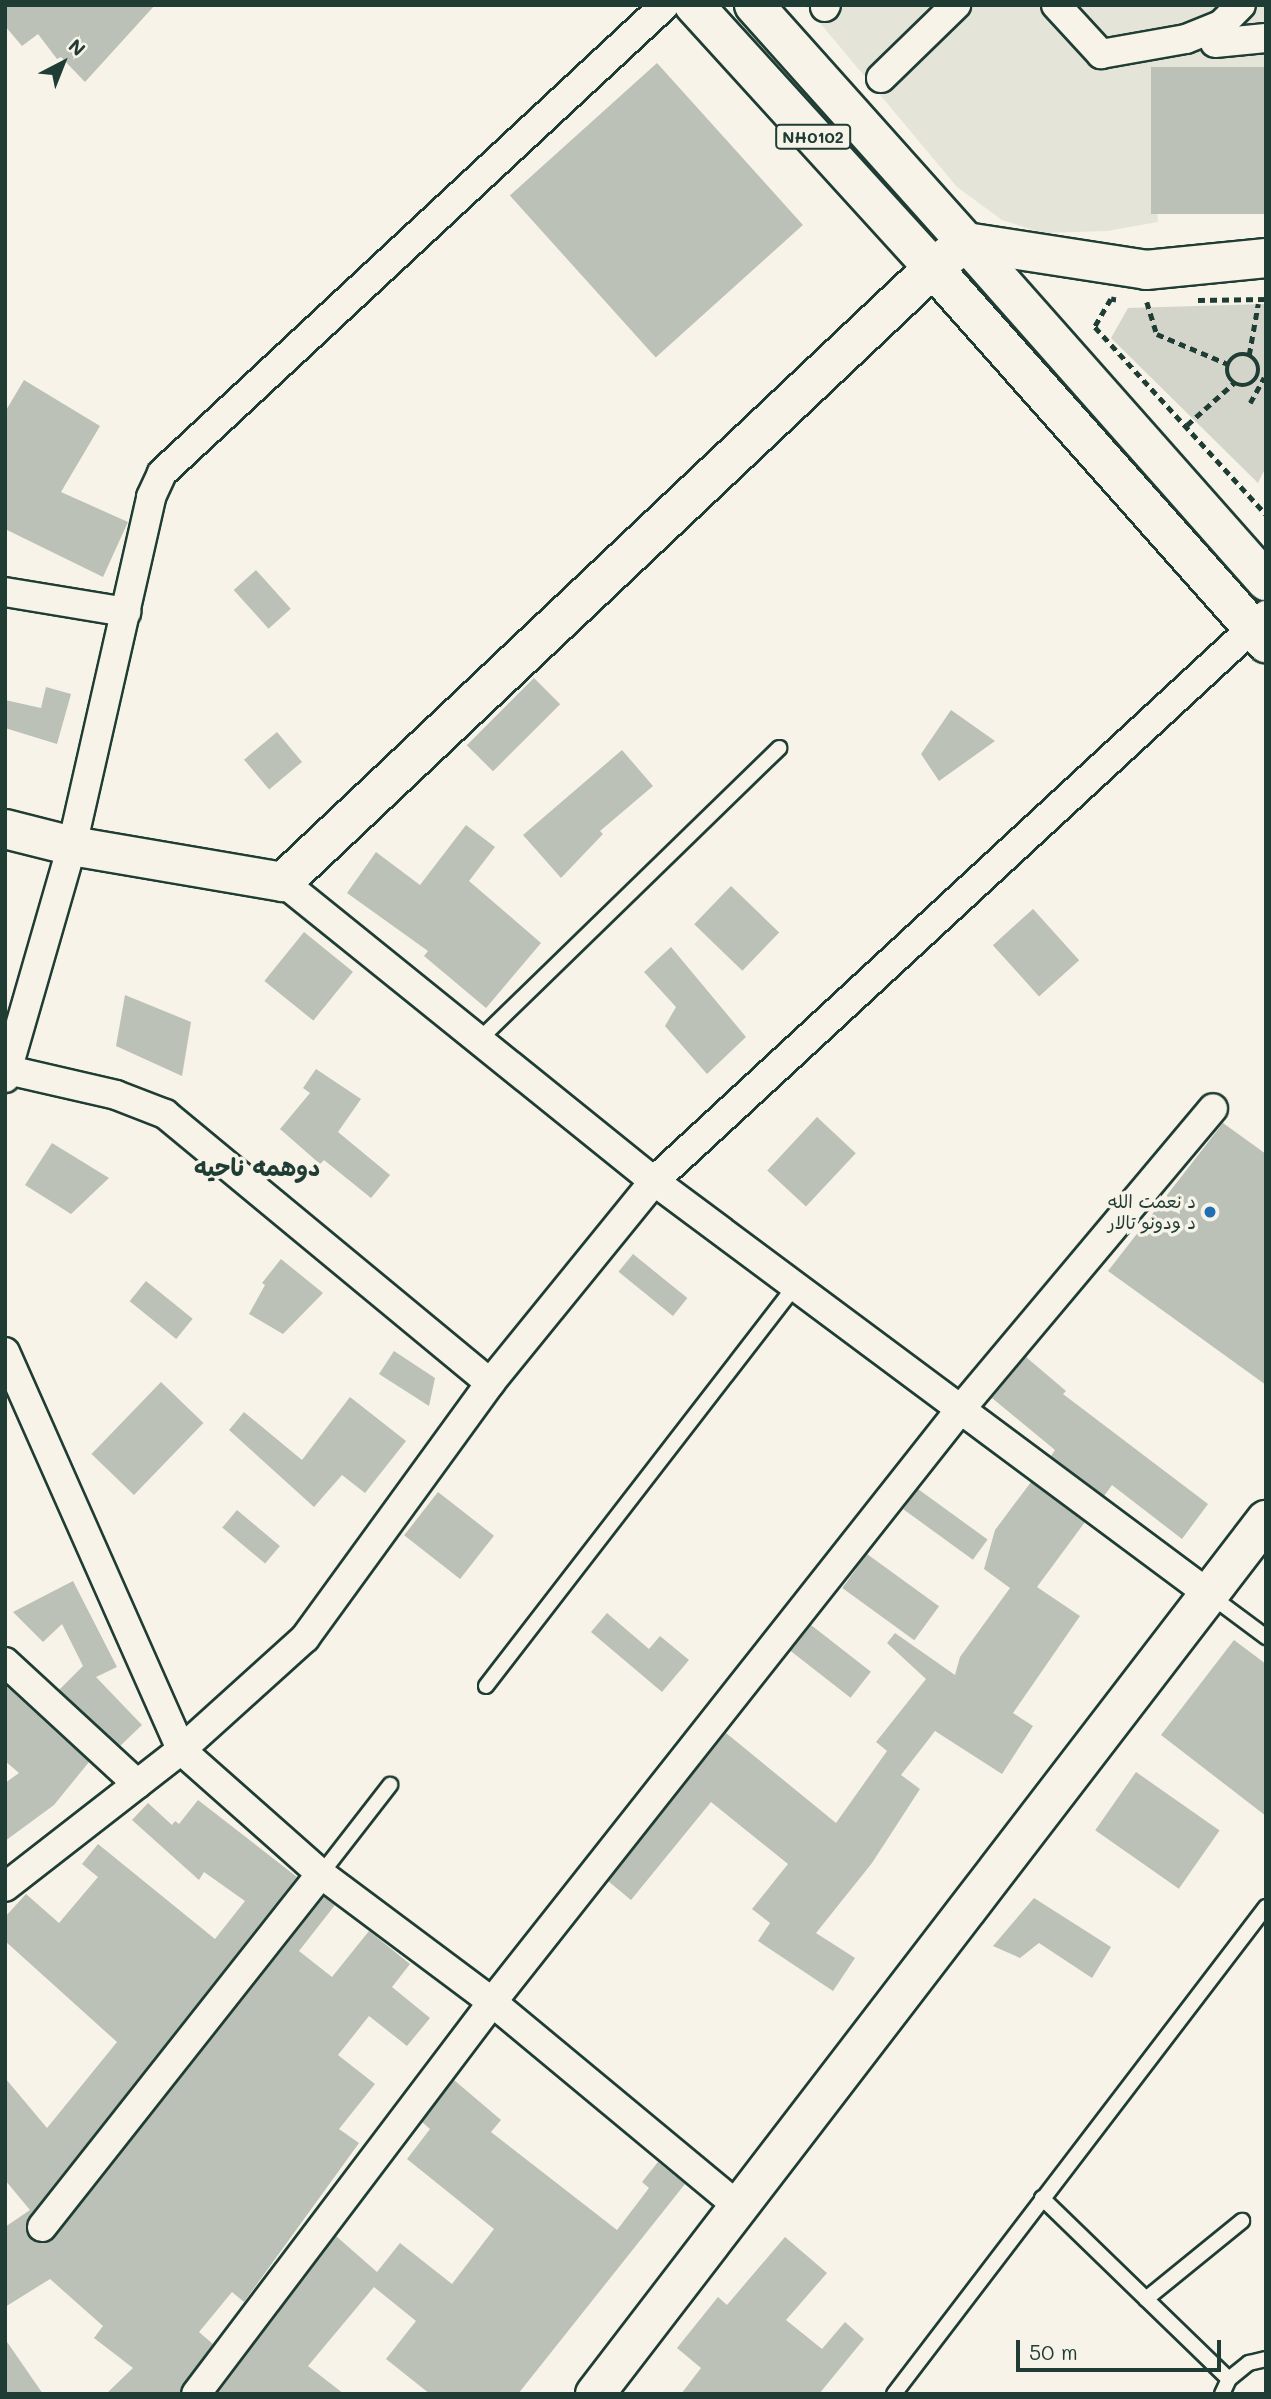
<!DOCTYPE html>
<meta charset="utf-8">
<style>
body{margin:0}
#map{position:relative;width:1271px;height:2399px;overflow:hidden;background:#f7f3e8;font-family:Mali,"Playpen Sans Arabic",sans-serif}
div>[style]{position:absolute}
.built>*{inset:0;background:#e5e4d9}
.green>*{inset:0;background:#d3d5ca}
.building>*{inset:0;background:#bbc1b6;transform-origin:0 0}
.path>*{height:4.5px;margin-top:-2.25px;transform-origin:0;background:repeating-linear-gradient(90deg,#1f3d34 0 7px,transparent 0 12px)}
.path>.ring{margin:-2.25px;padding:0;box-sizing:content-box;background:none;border:4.5px solid #1f3d34;border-radius:50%}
.roads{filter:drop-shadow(2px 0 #1f3d34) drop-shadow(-2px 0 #1f3d34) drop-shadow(0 2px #1f3d34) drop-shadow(0 -2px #1f3d34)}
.lane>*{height:14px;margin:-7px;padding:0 7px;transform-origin:7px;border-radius:7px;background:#f7f3e8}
.street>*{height:28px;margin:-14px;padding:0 14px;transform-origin:14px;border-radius:14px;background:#f7f3e8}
.secondary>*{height:38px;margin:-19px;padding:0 19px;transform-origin:19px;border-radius:19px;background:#f7f3e8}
.highway>*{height:38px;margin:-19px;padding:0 19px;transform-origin:19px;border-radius:19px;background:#f7f3e8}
.dots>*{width:19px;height:19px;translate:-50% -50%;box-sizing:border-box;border:4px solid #f7f3e8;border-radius:50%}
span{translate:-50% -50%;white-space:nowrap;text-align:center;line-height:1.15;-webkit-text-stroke:7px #f7f3e8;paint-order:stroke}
.shield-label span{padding:2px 5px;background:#f7f3e8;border:2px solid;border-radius:5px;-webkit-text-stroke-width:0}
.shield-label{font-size:16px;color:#1f3d34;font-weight:700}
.poi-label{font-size:18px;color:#1f3d34}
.right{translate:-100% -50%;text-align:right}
.district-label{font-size:24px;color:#1f3d34;font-weight:700}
.frame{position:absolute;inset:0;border:7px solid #1f3d34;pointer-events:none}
.north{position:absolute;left:28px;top:28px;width:70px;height:70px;-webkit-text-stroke:5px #f7f3e8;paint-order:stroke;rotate:42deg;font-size:19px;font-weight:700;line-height:28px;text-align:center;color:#1f3d34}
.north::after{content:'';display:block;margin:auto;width:24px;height:32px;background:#1f3d34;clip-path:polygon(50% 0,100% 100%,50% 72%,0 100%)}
.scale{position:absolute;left:1016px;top:2340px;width:205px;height:32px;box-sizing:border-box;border:4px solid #1f3d34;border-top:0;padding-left:9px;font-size:21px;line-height:24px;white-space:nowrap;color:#1f3d34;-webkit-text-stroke:5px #f7f3e8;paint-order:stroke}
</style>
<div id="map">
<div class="built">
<i style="clip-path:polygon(805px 5px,1266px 5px,1266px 67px,1151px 75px,1158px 222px,1107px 231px,1043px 233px,1002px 220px,957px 187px)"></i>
</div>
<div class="green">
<i style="clip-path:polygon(1266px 304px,1266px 467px,1258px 483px,1111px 338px,1128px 308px)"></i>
</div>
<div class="building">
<i style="clip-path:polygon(5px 5px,155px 5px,85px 82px,61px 57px,57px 59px,38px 34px,22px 46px,5px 26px)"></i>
<i style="left:657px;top:63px;width:218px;height:198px;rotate:48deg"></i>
<i style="left:1266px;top:67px;width:147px;height:115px;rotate:90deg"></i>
<i style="clip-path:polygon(24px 380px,100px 426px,61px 492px,128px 522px,103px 577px,5px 529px,5px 412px)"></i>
<i style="left:256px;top:570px;width:52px;height:30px;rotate:48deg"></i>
<i style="left:534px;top:678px;width:37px;height:95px;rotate:45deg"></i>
<i style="clip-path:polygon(46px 687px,71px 694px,57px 744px,5px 728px,5px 700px,41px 708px)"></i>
<i style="clip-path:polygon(951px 710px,995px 741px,939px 781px,921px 754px)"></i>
<i style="left:277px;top:732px;width:39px;height:43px;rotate:50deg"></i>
<i style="clip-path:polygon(622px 750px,653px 786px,600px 831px,603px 834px,561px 878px,523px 835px)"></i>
<i style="clip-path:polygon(466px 825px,495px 847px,469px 881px,541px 943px,486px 1008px,424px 956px,428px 951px,347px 893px,376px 852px,420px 885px)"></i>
<i style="left:731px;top:886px;width:67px;height:53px;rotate:44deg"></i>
<i style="left:1033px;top:909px;width:69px;height:54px;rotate:48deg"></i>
<i style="left:304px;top:932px;width:63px;height:63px;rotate:39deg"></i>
<i style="clip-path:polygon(671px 947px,746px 1037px,707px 1074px,665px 1026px,676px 1007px,644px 972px)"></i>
<i style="clip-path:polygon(125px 995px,191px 1022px,182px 1076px,116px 1046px)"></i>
<i style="clip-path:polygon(316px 1069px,361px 1099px,338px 1132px,390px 1175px,371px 1198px,324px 1160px,320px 1164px,280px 1129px,310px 1093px,303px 1088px)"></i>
<i style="left:817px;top:1117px;width:53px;height:73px;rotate:43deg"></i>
<i style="clip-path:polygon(1223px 1123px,1266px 1154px,1266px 1385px,1108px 1271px)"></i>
<i style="clip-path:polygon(52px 1143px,109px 1178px,71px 1214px,25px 1185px)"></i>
<i style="left:633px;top:1254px;width:70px;height:23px;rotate:39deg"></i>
<i style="clip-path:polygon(281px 1259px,323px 1293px,283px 1334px,249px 1314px,265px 1285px,262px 1283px)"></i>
<i style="left:146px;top:1281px;width:60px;height:26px;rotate:39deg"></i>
<i style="clip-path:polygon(394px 1351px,435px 1378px,429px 1406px,379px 1374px)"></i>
<i style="clip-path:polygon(1026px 1357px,1066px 1391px,1063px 1394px,1208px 1504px,1182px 1539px,1112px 1485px,1104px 1496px,1051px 1456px,1055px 1450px,992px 1398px)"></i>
<i style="left:161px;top:1382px;width:59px;height:100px;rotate:44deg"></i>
<i style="clip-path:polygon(350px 1397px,406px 1441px,365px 1493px,342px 1475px,314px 1507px,229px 1430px,244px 1412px,302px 1460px)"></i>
<i style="clip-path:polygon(1031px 1482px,1085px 1522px,1037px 1587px,1080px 1616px,1013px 1713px,1033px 1726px,1002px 1774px,935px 1731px,901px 1775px,920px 1789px,872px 1863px,816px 1933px,855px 1958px,833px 1991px,758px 1941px,770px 1923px,752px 1909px,788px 1864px,711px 1802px,631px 1900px,608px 1881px,726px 1733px,836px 1823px,887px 1751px,876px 1742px,926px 1679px,887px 1643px,895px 1633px,955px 1675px,960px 1657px,1010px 1588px,984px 1569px,995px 1530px)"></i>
<i style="left:918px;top:1489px;width:86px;height:25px;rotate:36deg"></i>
<i style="left:438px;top:1492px;width:71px;height:55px;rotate:38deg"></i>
<i style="left:237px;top:1510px;width:56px;height:23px;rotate:40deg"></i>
<i style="left:867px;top:1554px;width:89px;height:42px;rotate:36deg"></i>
<i style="clip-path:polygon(73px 1581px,117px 1667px,96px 1677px,142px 1725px,120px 1746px,59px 1690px,83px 1666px,62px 1624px,43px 1642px,13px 1612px)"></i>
<i style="clip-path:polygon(607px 1613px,649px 1649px,660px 1636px,689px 1660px,662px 1692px,591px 1632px)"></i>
<i style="left:811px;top:1625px;width:76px;height:33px;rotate:38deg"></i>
<i style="clip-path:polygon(1234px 1640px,1266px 1664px,1266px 1816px,1161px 1735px)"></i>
<i style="clip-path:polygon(5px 1685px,89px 1762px,54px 1805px,5px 1841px,5px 1783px,19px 1773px,5px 1761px)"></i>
<i style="left:1136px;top:1772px;width:102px;height:71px;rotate:35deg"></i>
<i style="clip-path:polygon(198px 1800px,297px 1877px,29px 2217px,26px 2225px,31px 2240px,40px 2243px,55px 2237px,324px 1897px,335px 1905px,299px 1951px,332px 1977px,369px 1931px,410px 1964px,392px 1987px,430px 2018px,407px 2046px,369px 2016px,338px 2055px,375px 2084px,339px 2129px,359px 2143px,244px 2302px,232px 2292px,199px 2332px,213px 2344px,180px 2394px,106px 2394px,133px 2368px,94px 2338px,103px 2326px,50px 2279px,5px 2307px,5px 2227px,30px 2210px,5px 2180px,5px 2078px,47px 2128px,117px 2042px,5px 1941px,5px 1917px,26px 1894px,59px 1923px,98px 1877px,82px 1864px,98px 1844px,215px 1939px,245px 1901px,204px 1872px,199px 1880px,132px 1820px,148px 1803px,172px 1825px,175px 1821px,179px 1824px)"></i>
<i style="clip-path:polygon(1034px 1898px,1111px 1947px,1092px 1978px,1039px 1943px,1020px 1958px,993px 1946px)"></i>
<i style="clip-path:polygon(454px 2080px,501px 2120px,491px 2132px,617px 2230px,649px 2188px,642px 2182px,658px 2162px,685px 2184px,518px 2394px,430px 2394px,386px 2359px,416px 2321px,374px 2287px,308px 2366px,344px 2394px,217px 2394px,336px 2236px,377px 2272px,400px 2243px,452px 2284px,494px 2229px,407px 2159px,430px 2129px,422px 2122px)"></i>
<i style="clip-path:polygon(785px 2237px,827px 2273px,786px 2320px,822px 2349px,845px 2322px,864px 2339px,819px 2394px,681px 2394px,701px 2368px,677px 2348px,718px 2297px,727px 2305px)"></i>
<i style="clip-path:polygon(5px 2339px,43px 2394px,5px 2394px)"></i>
</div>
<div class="path">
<i style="left:1116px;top:300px;width:5px;rotate:-169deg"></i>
<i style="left:1111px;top:299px;width:32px;rotate:120deg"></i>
<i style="left:1095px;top:327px;width:253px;rotate:47.6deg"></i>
<i style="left:1198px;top:300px;width:68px;rotate:-0.8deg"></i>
<i style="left:1147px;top:302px;width:34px;rotate:73deg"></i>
<i style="left:1157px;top:334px;width:77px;rotate:22.9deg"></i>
<i class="ring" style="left:1227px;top:354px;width:27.5px;height:27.5px"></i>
<i style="left:1249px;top:355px;width:52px;rotate:-80deg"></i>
<i style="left:1250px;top:403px;width:29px;rotate:-61deg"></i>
<i style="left:1187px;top:425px;width:63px;rotate:-41.8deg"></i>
</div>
<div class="roads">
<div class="lane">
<i style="left:479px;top:1040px;width:419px;rotate:-44.2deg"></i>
<i style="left:1211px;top:1596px;width:69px;rotate:36.7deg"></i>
<i style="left:486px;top:1686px;width:505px;rotate:-52.31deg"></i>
<i style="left:321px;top:1874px;width:113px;rotate:-52.2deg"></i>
<i style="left:1042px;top:2198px;width:260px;rotate:44.1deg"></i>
<i style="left:1146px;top:2299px;width:124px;rotate:-39.1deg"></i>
<i style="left:894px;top:2394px;width:613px;rotate:-52.63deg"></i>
<i style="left:1222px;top:2394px;width:17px;rotate:-65deg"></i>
<i style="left:1229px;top:2379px;width:26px;rotate:-39deg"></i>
<i style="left:1249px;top:2363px;width:17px;rotate:-13deg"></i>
</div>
<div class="street">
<i style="left:1056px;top:5px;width:67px;rotate:47.4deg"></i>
<i style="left:1101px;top:54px;width:86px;rotate:-10deg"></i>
<i style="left:1186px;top:39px;width:38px;rotate:-22deg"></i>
<i style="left:1221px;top:25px;width:28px;rotate:-45deg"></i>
<i style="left:825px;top:7px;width:2px;rotate:-63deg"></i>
<i style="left:1215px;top:43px;width:51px;rotate:-5.6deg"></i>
<i style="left:881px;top:78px;width:105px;rotate:-44.2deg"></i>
<i style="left:5px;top:592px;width:123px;rotate:9.4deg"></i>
<i style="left:283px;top:882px;width:476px;rotate:38.9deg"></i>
<i style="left:654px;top:1181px;width:693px;rotate:36.67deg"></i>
<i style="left:8px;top:1070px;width:111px;rotate:13deg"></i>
<i style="left:116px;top:1095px;width:53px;rotate:21.2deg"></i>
<i style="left:165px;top:1114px;width:422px;rotate:39.6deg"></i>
<i style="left:5px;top:1078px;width:241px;rotate:-73.9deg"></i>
<i style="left:72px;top:846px;width:358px;rotate:-77.2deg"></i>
<i style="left:151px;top:497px;width:26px;rotate:-65deg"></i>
<i style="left:162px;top:473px;width:687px;rotate:-42.94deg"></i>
<i style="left:5px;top:1352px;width:435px;rotate:66.1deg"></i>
<i style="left:181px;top:1750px;width:187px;rotate:41.5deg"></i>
<i style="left:321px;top:1874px;width:214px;rotate:36.8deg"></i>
<i style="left:492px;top:2002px;width:322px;rotate:39.7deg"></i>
<i style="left:5px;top:1662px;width:180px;rotate:42.7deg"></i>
<i style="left:5px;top:1887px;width:223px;rotate:-37.9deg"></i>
<i style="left:181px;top:1750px;width:167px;rotate:-42.1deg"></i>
<i style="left:305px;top:1638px;width:315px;rotate:-54deg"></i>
<i style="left:490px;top:1383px;width:260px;rotate:-50.9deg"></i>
<i style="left:654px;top:1181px;width:834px;rotate:-42.76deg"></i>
<i style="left:42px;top:2227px;width:450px;rotate:-51.7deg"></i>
<i style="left:196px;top:2394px;width:491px;rotate:-52.9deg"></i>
<i style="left:492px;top:2002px;width:753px;rotate:-51.68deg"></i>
<i style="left:959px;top:1411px;width:395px;rotate:-50deg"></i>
</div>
<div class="secondary">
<i style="left:966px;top:242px;width:453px;rotate:48.5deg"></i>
<i style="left:5px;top:829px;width:69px;rotate:14.2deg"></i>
<i style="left:72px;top:846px;width:214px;rotate:9.7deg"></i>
<i style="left:283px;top:882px;width:894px;rotate:-43.37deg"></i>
<i style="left:933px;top:268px;width:502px;rotate:48.39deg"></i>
<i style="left:595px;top:2394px;width:1102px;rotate:-52.49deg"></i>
</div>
<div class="highway">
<i style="left:694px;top:5px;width:355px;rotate:47.7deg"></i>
<i style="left:933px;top:268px;width:42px;rotate:-38.2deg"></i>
<i style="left:754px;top:5px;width:318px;rotate:48.2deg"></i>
<i style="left:966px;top:242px;width:182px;rotate:8.8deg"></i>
<i style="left:1146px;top:270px;width:121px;rotate:-5.7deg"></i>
</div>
</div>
<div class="dots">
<i style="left:1210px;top:1212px;background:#1f6fb2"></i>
</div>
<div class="shield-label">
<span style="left:813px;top:137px">NH0102</span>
</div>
<div class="poi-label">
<span class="right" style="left:1196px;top:1212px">د نعمت الله<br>د ودونو تالار</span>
</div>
<div class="district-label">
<span style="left:257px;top:1167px">دوهمه ناحیه</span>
</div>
<div class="frame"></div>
<div class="north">N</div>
<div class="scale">50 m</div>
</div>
